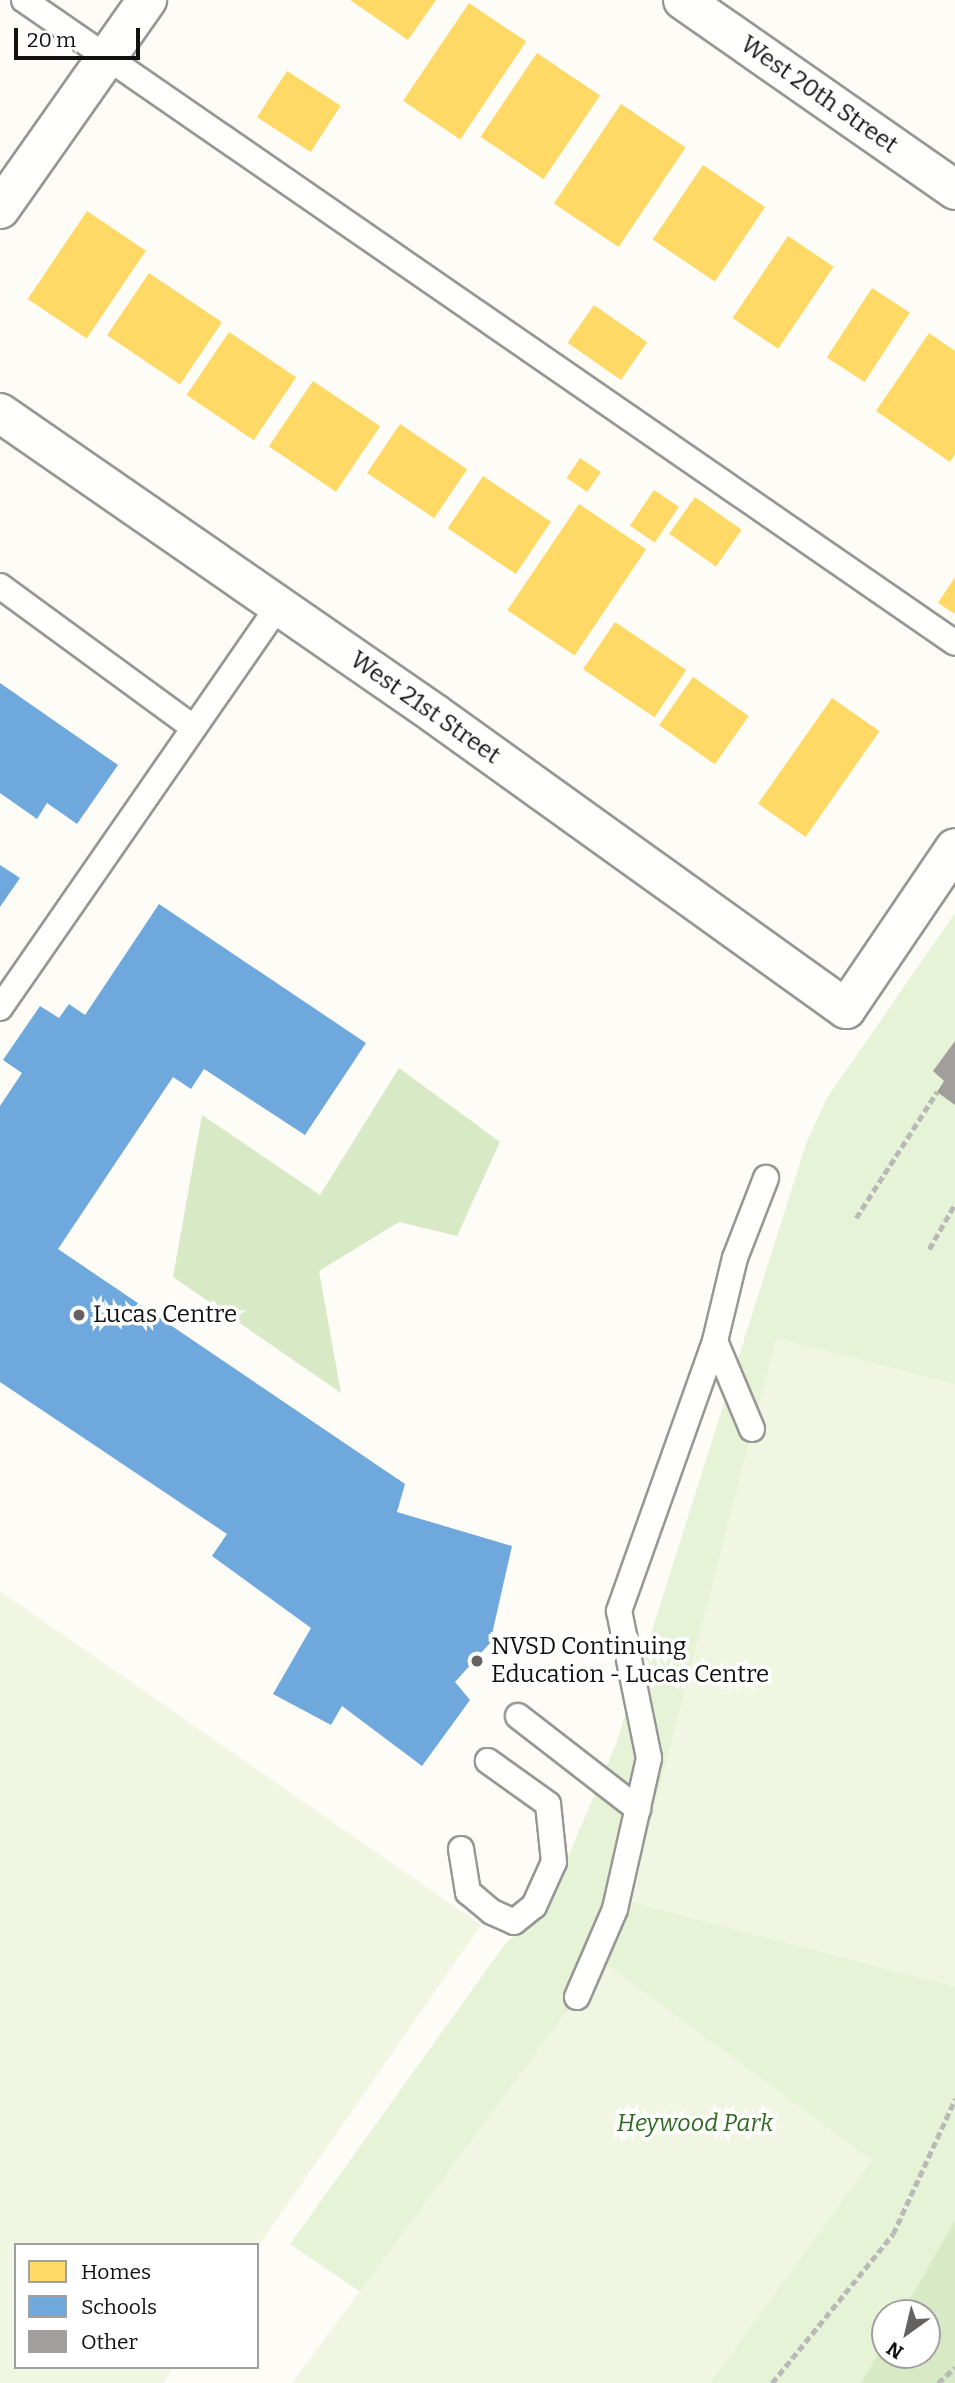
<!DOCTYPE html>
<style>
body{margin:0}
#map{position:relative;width:955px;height:2383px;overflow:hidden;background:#fdfcf7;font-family:Bitter,serif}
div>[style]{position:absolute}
.green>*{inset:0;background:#e7f3d7}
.forest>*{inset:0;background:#d8eac5}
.pitch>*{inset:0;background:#f0f6e1}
.homes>*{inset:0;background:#ffd966;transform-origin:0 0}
.schools>*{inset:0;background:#6fa8dc}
.building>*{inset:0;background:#a19f9c}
.path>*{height:4.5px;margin-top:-2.25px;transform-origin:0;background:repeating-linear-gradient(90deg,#b9b9b8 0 7px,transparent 0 10.5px)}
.roads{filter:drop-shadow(2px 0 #979795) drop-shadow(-2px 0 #979795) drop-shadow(0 2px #979795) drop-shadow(0 -2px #979795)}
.lane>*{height:24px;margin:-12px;padding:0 12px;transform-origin:12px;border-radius:12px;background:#fffffe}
.street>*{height:38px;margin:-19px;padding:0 19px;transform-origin:19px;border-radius:19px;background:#fffffe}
.dots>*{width:19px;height:19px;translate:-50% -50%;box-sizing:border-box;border:4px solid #fff;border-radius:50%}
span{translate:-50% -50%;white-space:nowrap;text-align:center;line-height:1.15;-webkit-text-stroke:7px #fff;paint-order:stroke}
.street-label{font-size:24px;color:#111}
.poi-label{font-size:24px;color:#111}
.left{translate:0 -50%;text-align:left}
.park-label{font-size:24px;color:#2f6b1f;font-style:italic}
.legend{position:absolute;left:14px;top:2243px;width:245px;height:126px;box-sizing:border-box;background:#fff;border:2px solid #a0a0a0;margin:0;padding:9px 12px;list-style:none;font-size:21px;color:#111}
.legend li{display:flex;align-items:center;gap:14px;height:35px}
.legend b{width:35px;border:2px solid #a0a0a0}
.north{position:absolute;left:871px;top:2299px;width:70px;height:70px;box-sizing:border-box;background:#fff;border:2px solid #a0a0a0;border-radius:50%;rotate:214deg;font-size:19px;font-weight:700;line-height:28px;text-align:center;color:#111}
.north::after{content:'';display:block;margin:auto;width:24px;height:32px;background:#646362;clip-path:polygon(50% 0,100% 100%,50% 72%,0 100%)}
.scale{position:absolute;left:14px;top:28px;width:126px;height:32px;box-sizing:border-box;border:4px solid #111;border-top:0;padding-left:9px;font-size:21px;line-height:24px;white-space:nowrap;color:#111;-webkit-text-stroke:5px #fff;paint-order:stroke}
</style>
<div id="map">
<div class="green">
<i style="clip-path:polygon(evenodd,955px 913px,955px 2383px,495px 2383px,290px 2244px,505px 1944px,540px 1913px,566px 1862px,616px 1744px,807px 1141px,827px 1098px,955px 913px,885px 2313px,927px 2313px,927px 2355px,885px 2355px,885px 2313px)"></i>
</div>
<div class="forest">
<i style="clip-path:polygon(399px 1068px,500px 1142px,457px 1236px,399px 1222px,319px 1271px,341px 1393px,173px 1277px,202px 1115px,320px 1195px)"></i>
<i style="clip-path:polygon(955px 2221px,955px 2383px,861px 2383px,885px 2342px,885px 2355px,927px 2355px,927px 2313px,902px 2313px)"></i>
</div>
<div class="pitch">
<i style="clip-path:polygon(776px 1338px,955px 1384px,955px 1987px,630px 1902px)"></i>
<i style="clip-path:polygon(0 1591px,481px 1925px,257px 2248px,16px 2245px,16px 2367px,174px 2367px,163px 2383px,0 2383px)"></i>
<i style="clip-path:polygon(603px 1962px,872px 2160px,710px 2383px,292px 2383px)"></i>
</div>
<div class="homes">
<i style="clip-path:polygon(350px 0,436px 0,408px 40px)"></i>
<i style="left:469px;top:3px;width:69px;height:118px;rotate:34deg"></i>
<i style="left:537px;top:53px;width:76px;height:101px;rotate:34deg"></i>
<i style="left:287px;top:71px;width:64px;height:55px;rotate:33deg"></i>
<i style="left:621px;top:104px;width:78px;height:120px;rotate:34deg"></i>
<i style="left:703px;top:165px;width:75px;height:90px;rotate:34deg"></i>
<i style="left:87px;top:211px;width:71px;height:106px;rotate:34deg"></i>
<i style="left:788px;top:236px;width:55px;height:99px;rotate:34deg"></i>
<i style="left:149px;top:273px;width:88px;height:75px;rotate:34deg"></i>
<i style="left:872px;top:288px;width:45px;height:83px;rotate:33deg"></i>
<i style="left:594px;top:305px;width:65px;height:46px;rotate:35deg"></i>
<i style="left:229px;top:332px;width:81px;height:76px;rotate:34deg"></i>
<i style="clip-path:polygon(929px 333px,955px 351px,955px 454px,950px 462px,876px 411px)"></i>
<i style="left:313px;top:381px;width:81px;height:79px;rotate:34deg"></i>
<i style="left:400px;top:424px;width:81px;height:59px;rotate:34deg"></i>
<i style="left:580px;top:458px;width:25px;height:24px;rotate:34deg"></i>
<i style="left:483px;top:476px;width:82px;height:63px;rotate:34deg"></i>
<i style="left:654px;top:490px;width:30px;height:43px;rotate:34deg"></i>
<i style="left:695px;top:497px;width:57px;height:45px;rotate:35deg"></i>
<i style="left:579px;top:504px;width:81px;height:128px;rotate:34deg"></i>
<i style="clip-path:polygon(955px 577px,955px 614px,938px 603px)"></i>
<i style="left:615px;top:622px;width:86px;height:57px;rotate:34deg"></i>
<i style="left:693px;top:677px;width:68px;height:59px;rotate:35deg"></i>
<i style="left:832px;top:698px;width:58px;height:129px;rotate:35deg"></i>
</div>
<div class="schools">
<i style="clip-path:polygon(0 683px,118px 765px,77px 824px,47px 803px,37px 819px,0 793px)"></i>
<i style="clip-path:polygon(0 865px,20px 878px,0 907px)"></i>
<i style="clip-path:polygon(159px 904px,366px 1043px,305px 1135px,204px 1069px,191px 1089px,173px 1077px,58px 1249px,405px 1484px,397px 1512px,512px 1546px,490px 1643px,455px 1682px,470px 1700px,422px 1766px,342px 1706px,331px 1725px,273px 1694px,311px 1628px,212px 1556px,227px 1534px,0 1382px,0 1106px,22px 1073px,3px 1060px,40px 1006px,59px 1018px,69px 1004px,85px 1015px)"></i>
</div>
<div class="building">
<i style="clip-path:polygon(955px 1041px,955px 1105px,937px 1092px,944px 1081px,933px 1071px)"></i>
</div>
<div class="path">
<i style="left:856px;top:1218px;width:150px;rotate:-57.3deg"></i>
<i style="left:929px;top:1249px;width:52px;rotate:-60deg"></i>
<i style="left:772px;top:2383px;width:192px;rotate:-50.9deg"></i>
<i style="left:893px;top:2234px;width:149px;rotate:-65.3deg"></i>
<i style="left:938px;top:2383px;width:23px;rotate:-43deg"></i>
</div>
<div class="roads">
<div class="lane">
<i style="left:24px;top:0;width:1131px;rotate:34.63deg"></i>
<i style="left:0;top:586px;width:240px;rotate:36.2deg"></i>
<i style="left:0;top:1008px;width:489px;rotate:-55.3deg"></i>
<i style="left:752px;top:1429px;width:95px;rotate:-112.8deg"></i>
<i style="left:715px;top:1341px;width:85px;rotate:-76.5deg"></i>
<i style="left:735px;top:1258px;width:86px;rotate:-68.8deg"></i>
<i style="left:518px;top:1716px;width:152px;rotate:37.8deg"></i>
<i style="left:461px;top:1849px;width:44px;rotate:80.8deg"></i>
<i style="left:468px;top:1892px;width:31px;rotate:40deg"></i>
<i style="left:492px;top:1912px;width:24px;rotate:24deg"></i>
<i style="left:514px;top:1922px;width:26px;rotate:-39deg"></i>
<i style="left:534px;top:1906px;width:48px;rotate:-65.6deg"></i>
<i style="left:554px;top:1862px;width:58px;rotate:-95.9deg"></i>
<i style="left:548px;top:1804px;width:74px;rotate:-144.4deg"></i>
<i style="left:577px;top:1997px;width:96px;rotate:-66.6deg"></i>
<i style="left:615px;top:1909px;width:155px;rotate:-77.3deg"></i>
<i style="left:649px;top:1758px;width:150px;rotate:-101.5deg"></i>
<i style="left:619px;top:1611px;width:287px;rotate:-70.4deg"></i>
</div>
<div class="street">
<i style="left:683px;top:0;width:332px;rotate:34.9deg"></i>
<i style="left:0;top:209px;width:256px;rotate:-54.9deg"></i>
<i style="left:0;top:413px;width:529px;rotate:34.68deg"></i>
<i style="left:435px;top:714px;width:506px;rotate:35.67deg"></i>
<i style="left:846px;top:1009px;width:194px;rotate:-55.9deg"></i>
</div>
</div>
<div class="dots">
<i style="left:79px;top:1315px;background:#646362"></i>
<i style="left:477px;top:1661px;background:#646362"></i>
</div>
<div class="street-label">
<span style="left:819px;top:95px;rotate:35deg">West 20th Street</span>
<span style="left:425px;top:708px;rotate:35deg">West 21st Street</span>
</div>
<div class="poi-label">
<span class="left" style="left:93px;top:1315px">Lucas Centre</span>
<span class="left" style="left:491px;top:1661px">NVSD Continuing<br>Education - Lucas Centre</span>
</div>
<div class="park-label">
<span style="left:695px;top:2124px">Heywood Park</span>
</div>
<ul class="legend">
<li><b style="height:19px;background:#ffd966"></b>Homes</li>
<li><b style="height:19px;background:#6fa8dc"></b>Schools</li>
<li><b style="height:19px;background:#a19f9c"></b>Other</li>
</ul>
<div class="north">N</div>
<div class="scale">20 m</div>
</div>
